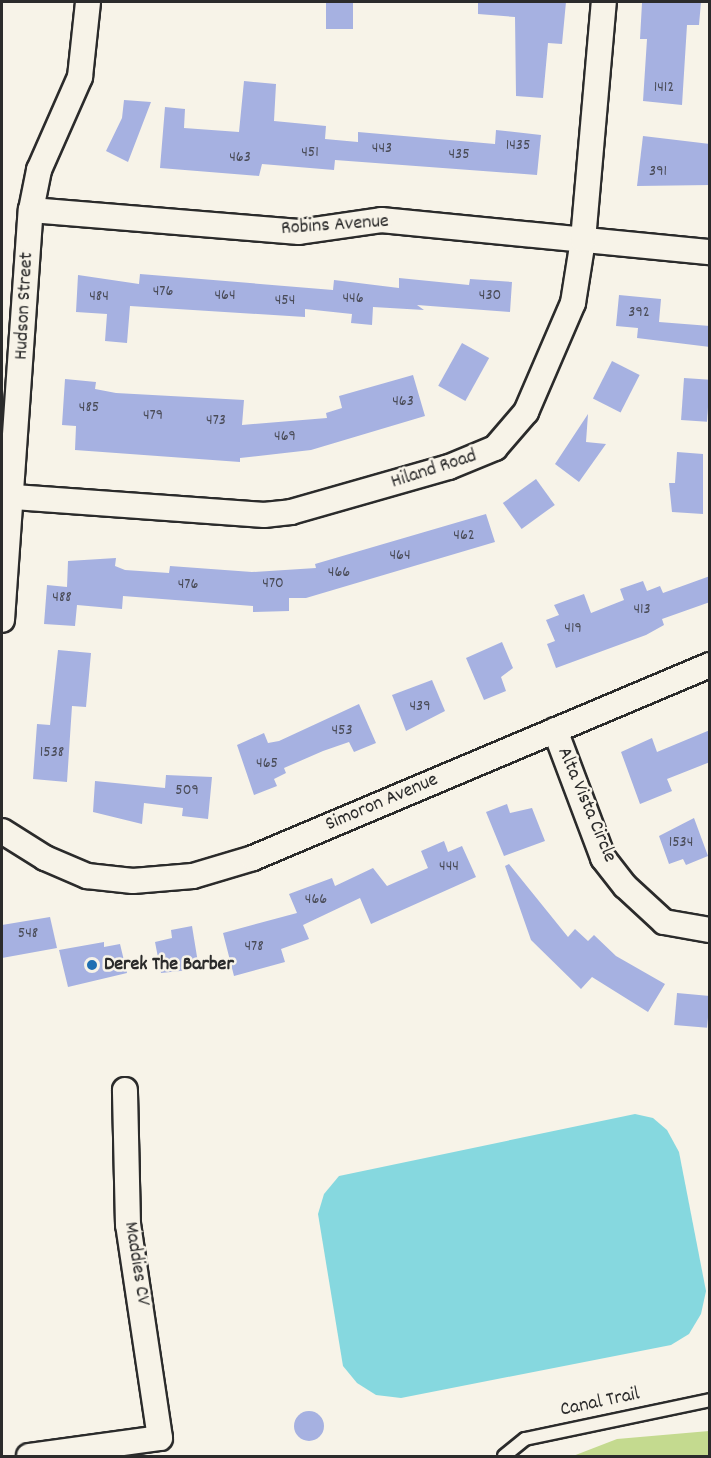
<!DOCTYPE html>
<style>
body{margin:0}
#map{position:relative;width:711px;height:1458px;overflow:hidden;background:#f7f3e8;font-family:Dekko,sans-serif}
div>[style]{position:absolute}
.green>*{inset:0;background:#c4da8f}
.water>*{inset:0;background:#86d8df}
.building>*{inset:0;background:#a6b1e1;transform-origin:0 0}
.round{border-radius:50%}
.roads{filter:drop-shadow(2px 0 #2b2b2b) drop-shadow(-2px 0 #2b2b2b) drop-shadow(0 2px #2b2b2b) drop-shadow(0 -2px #2b2b2b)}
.service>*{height:12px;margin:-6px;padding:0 6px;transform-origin:6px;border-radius:6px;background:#f7f3e8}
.minor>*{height:24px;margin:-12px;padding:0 12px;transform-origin:12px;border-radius:12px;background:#f7f3e8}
.dots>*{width:16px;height:16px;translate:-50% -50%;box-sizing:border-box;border:3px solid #f7f3e8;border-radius:50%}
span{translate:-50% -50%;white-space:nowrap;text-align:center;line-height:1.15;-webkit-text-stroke:5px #f7f3e8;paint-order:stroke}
.number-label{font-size:16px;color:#4a4c58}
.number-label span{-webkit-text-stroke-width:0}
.street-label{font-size:20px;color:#2b2b2b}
.poi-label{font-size:20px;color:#2b2b2b;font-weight:700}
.left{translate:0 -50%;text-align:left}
.frame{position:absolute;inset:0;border:3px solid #2b2b2b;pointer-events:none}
</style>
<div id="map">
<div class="green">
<i style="clip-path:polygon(709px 1431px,709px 1456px,573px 1456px,617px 1439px)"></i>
</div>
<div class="water">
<i style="clip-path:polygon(635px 1114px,653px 1118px,667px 1130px,679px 1152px,706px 1291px,701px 1314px,689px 1334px,671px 1345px,401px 1398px,376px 1395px,357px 1383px,343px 1366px,318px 1214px,324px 1194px,339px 1176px)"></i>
</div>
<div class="building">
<i style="left:326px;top:2px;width:27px;height:27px"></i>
<i style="clip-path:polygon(478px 2px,566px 2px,562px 44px,548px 43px,543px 98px,516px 96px,515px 17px,478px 14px)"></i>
<i style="clip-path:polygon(670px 2px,701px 2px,699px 25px,687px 25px,682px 105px,643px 101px,647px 39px,640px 39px,642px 3px)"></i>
<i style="clip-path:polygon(244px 81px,276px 84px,274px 121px,326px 126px,325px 139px,358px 142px,358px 132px,495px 144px,496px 130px,541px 135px,537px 175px,335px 160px,334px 170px,262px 164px,259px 176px,160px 168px,165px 107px,185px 109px,184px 128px,239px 132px)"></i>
<i style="clip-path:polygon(124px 100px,151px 102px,128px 162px,106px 151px,122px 118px)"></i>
<i style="clip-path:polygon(643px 136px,710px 144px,710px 185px,637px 186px)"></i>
<i style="clip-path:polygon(140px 274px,333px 290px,334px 280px,399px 288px,399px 278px,469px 285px,470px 279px,512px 282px,510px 312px,417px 305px,424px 310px,373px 307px,372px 325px,351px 323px,352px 314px,305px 309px,305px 317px,130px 306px,127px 343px,105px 341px,107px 314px,76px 312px,78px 275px,139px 284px)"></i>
<i style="clip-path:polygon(619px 295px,661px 299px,659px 322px,710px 326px,710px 347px,637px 338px,638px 328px,616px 326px)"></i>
<i style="left:462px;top:343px;width:31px;height:49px;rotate:29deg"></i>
<i style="left:612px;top:361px;width:31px;height:42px;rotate:27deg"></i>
<i style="clip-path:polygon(413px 375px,425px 416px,311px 450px,240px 458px,240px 462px,75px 450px,76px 426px,62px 425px,65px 379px,96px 382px,95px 389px,116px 393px,244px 400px,242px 425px,327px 418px,326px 413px,342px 408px,339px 396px)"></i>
<i style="left:684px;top:378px;width:26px;height:42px;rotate:4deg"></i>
<i style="clip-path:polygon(588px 414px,586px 442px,606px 444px,579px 482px,555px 464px)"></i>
<i style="clip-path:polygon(677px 452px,703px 454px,703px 514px,672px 512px,669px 483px,675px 483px)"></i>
<i style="left:536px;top:479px;width:32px;height:41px;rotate:54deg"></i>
<i style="clip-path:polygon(486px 514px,495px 542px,306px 598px,289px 598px,289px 611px,253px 612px,253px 606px,123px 596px,122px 609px,77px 605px,75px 626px,44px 624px,47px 585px,67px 587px,68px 561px,116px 558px,115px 566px,125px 570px,169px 573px,170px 566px,252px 572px,316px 568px,315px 564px)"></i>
<i style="clip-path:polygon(710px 576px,710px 602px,662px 619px,664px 625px,646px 635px,556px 668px,547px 644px,555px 641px,546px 620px,559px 615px,554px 605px,584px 594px,591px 613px,624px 600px,620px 589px,643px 581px,647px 591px,660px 586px,663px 593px)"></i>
<i style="clip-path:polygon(502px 642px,513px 668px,501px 677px,506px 691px,484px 700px,466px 658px)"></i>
<i style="clip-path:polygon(58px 650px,91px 653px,86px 707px,72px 706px,67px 782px,33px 779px,37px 724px,50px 725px)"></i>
<i style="clip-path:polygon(432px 680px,445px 711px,406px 731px,392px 695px)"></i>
<i style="clip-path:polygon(359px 704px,376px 743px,354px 752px,349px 742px,323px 751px,284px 768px,286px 773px,274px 779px,277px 786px,254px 795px,237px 745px,264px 733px,268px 743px,279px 741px)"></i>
<i style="clip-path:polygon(710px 730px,710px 762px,667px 779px,672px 791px,640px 804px,621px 752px,652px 738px,657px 752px)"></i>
<i style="clip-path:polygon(166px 775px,212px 777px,208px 819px,182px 816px,183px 808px,144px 803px,142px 824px,93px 812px,95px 781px,165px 788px)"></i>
<i style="clip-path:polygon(507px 804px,510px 813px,532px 808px,545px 841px,504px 856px,486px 812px)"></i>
<i style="clip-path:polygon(694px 818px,708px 856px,686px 865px,683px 859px,669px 864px,659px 836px)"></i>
<i style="clip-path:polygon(444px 841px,448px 852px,462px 846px,476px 877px,371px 924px,360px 898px,303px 925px,309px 939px,281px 949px,285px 962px,234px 976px,223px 933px,297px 913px,289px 894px,332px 878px,335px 886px,373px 868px,387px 886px,428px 868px,421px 851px)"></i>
<i style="clip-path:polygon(509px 864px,568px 937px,575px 929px,588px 941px,594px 935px,616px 956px,665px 984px,648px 1012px,592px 977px,581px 989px,531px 940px,505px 866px)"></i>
<i style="clip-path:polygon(50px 917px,57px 948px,2px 958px,2px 925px)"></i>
<i style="clip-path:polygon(192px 926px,199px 969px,161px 973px,155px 942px,172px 938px,171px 930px)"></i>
<i style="clip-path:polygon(104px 942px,104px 947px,120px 944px,127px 973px,68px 987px,59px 950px)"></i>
<i style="left:677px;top:993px;width:33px;height:32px;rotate:5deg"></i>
<i class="round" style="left:294px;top:1411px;width:30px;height:30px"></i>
</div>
<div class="roads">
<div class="service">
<i style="left:504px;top:1456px;width:27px;rotate:-39deg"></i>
<i style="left:525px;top:1439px;width:189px;rotate:-11.9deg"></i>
</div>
<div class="minor">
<i style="left:31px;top:210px;width:269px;rotate:4.7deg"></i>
<i style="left:299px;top:232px;width:83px;rotate:-8.3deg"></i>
<i style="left:381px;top:220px;width:331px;rotate:5.6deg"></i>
<i style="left:14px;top:497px;width:251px;rotate:4.1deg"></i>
<i style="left:264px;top:515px;width:27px;rotate:-6deg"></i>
<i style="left:291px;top:512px;width:164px;rotate:-15.9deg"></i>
<i style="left:449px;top:467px;width:50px;rotate:-22.4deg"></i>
<i style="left:495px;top:448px;width:48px;rotate:-49.3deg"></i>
<i style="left:526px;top:412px;width:119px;rotate:-66.7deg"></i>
<i style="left:573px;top:303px;width:64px;rotate:-81deg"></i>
<i style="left:583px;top:240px;width:239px;rotate:-85deg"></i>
<i style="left:2px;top:620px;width:411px;rotate:-86deg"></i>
<i style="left:31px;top:210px;width:41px;rotate:-78.7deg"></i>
<i style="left:39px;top:170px;width:102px;rotate:-66.2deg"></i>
<i style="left:80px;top:77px;width:75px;rotate:-83.9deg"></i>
<i style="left:555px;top:730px;width:137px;rotate:69.4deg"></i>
<i style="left:603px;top:858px;width:36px;rotate:52deg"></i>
<i style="left:625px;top:886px;width:53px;rotate:42.7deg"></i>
<i style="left:664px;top:922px;width:47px;rotate:9.9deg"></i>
<i style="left:2px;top:831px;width:51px;rotate:32.1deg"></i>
<i style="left:45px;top:858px;width:46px;rotate:23.2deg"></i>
<i style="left:87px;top:876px;width:46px;rotate:6.2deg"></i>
<i style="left:133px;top:881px;width:60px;rotate:-4.8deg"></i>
<i style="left:193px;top:876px;width:63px;rotate:-16.7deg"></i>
<i style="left:253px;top:858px;width:496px;rotate:-22.9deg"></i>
<i style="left:29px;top:1456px;width:132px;rotate:-7.8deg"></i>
<i style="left:160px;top:1438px;width:215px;rotate:-98.5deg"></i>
<i style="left:128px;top:1225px;width:135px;rotate:-91.3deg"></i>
</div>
</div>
<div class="dots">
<i style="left:92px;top:965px;background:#1f6fb2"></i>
</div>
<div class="number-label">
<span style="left:664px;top:88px">1412</span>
<span style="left:518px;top:146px">1435</span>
<span style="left:382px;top:149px">443</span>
<span style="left:310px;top:153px">451</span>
<span style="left:459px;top:155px">435</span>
<span style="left:240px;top:158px">463</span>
<span style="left:658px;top:172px">391</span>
<span style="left:163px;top:292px">476</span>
<span style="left:225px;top:296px">464</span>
<span style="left:490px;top:296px">430</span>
<span style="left:99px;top:297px">484</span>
<span style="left:353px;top:299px">446</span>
<span style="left:285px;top:301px">454</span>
<span style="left:639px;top:313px">392</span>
<span style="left:403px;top:402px">463</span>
<span style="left:89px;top:408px">485</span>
<span style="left:153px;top:416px">479</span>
<span style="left:216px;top:421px">473</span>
<span style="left:285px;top:437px">469</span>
<span style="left:464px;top:536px">462</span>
<span style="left:400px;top:556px">464</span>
<span style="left:339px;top:573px">466</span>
<span style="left:273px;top:584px">470</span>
<span style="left:188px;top:585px">476</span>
<span style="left:62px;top:598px">488</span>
<span style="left:642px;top:610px">413</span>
<span style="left:573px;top:629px">419</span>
<span style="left:420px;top:707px">439</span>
<span style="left:342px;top:731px">453</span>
<span style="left:52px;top:753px">1538</span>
<span style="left:267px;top:764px">465</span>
<span style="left:187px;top:791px">509</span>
<span style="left:681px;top:843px">1534</span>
<span style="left:449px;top:867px">444</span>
<span style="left:316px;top:900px">466</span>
<span style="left:28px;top:934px">548</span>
<span style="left:254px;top:947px">478</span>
</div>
<div class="street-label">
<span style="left:335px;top:226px;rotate:-4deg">Robins Avenue</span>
<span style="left:25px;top:306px;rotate:-87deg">Hudson Street</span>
<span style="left:434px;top:470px;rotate:-18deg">Hiland Road</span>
<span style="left:382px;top:803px;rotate:-23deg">Simoron Avenue</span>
<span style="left:586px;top:805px;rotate:67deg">Alta Vista Circle</span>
<span style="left:136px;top:1264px;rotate:81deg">Maddies CV</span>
<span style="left:600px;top:1403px;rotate:-12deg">Canal Trail</span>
</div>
<div class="poi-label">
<span class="left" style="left:104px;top:965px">Derek The Barber</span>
</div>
<div class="frame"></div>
</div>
